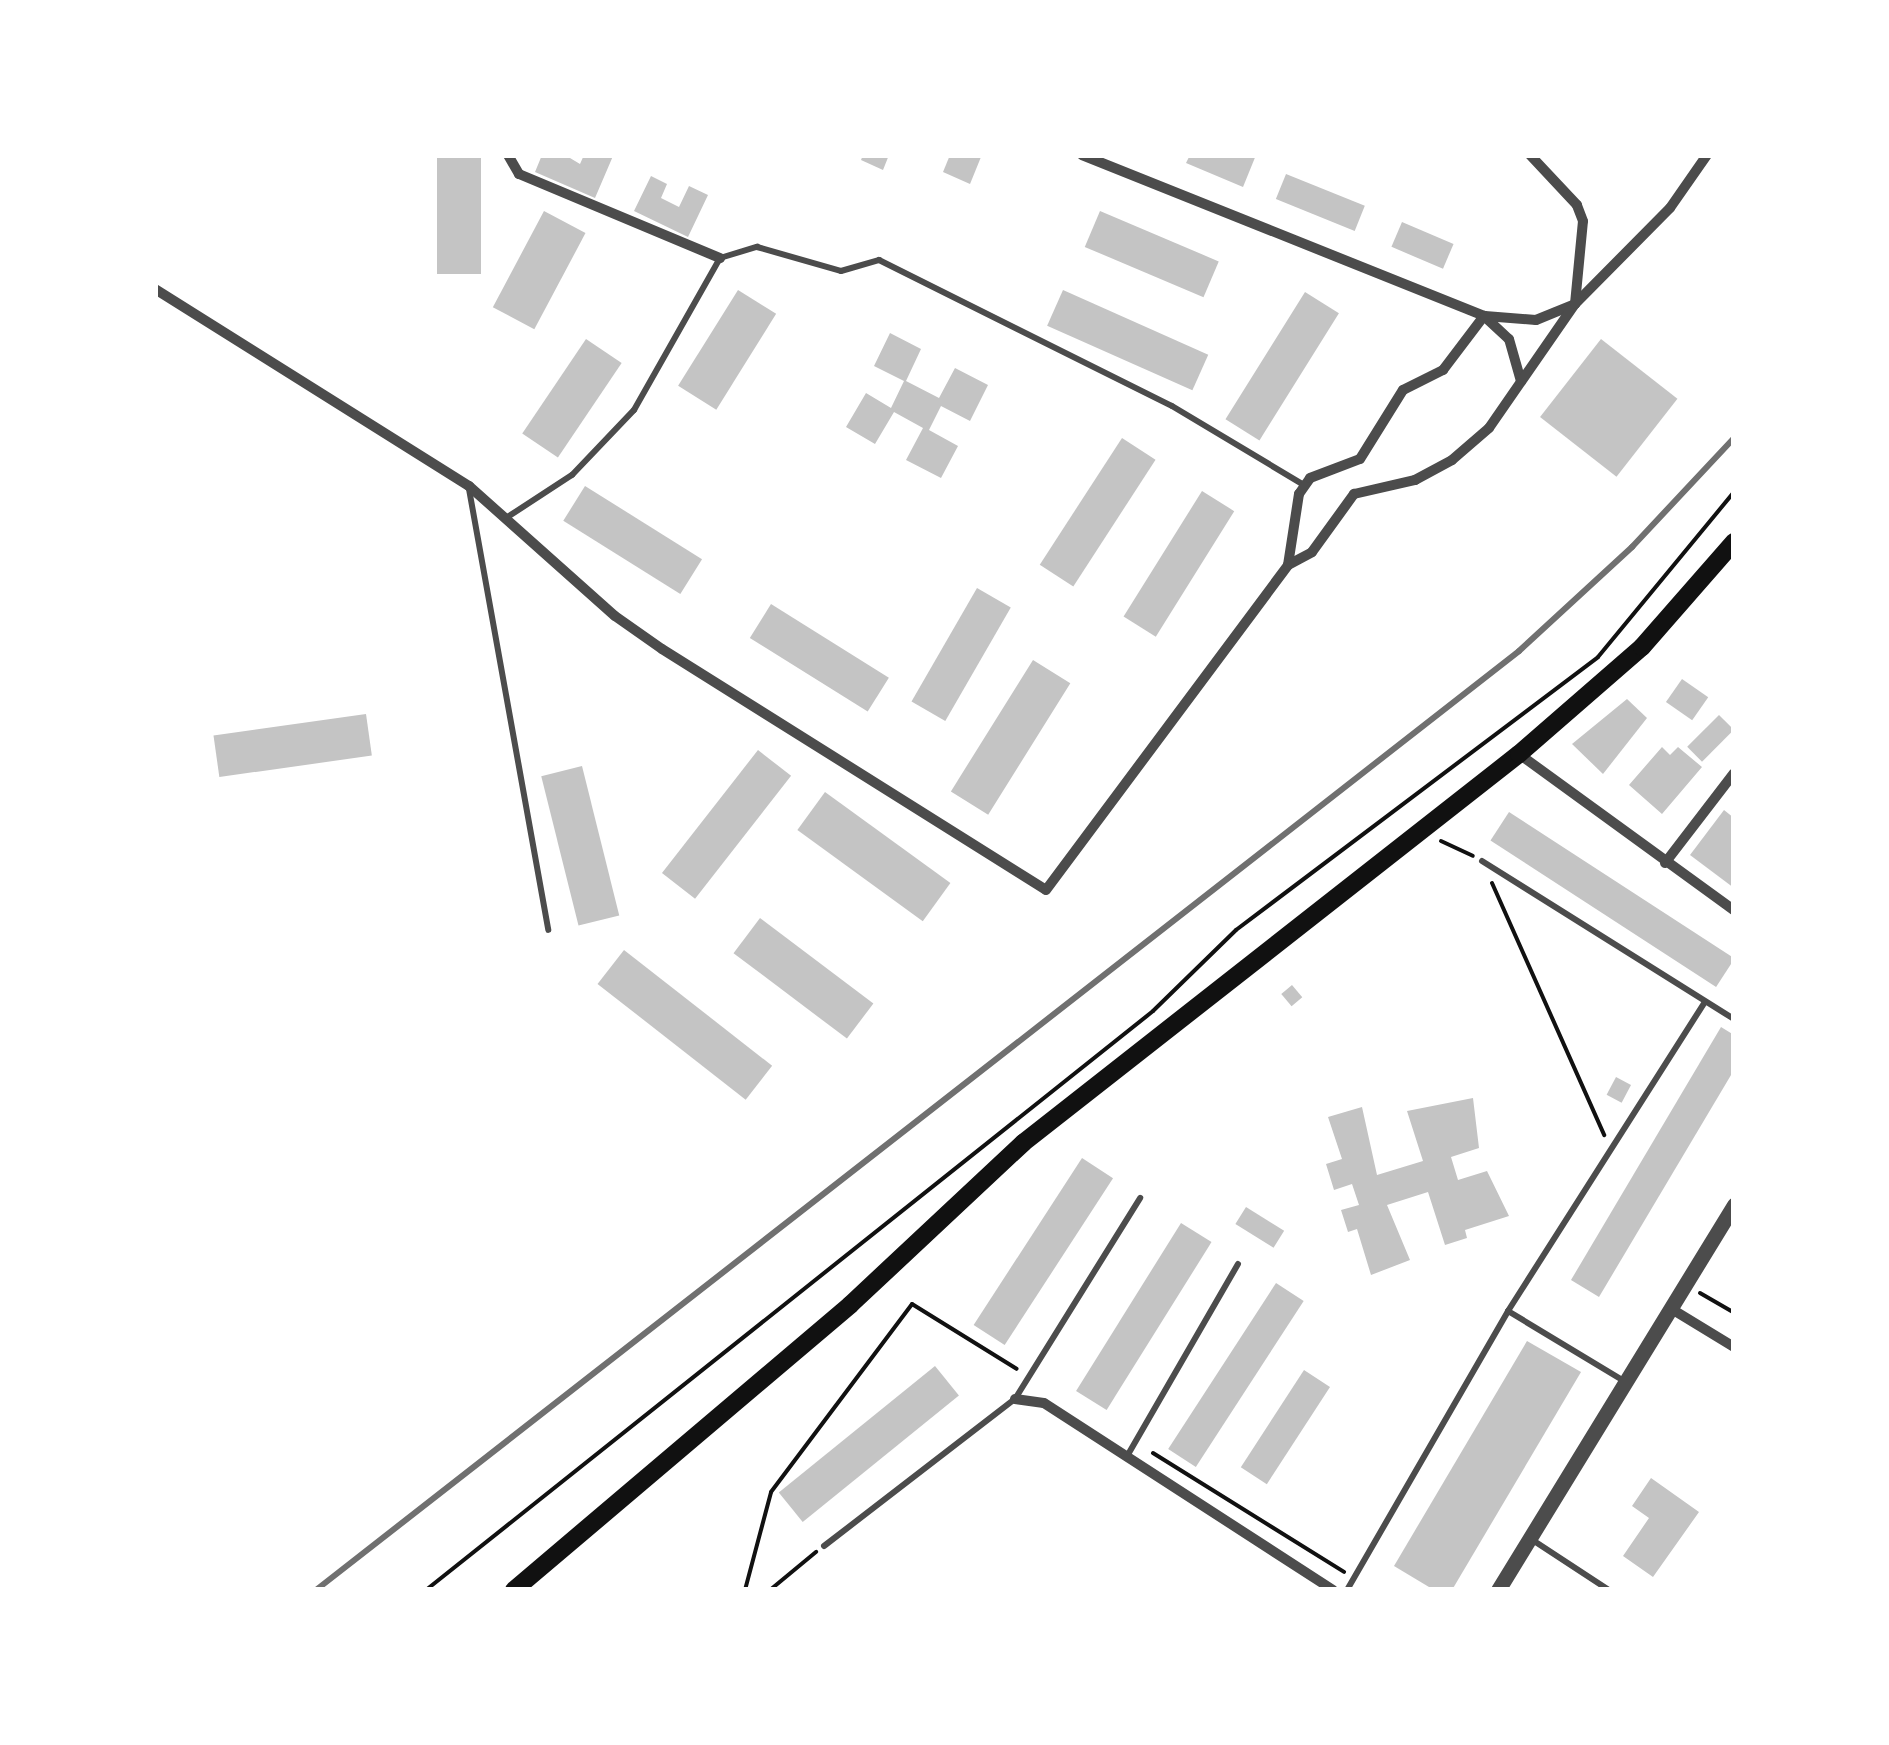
<!DOCTYPE html>
<style>
body{margin:0}
#map{position:relative;width:1889px;height:1745px;overflow:hidden;background:#fff;font-family:Arial,sans-serif}
div>[style]{position:absolute}
.building>*{inset:0;background:#c4c4c4;transform-origin:0 0}
.path>*{height:4px;margin:-2px;padding:0 2px;transform-origin:2px;border-radius:2px;background:#111}
.service>*{height:6px;margin:-3px;padding:0 3px;transform-origin:3px;border-radius:3px;background:#4c4c4c}
.minor>*{height:10px;margin:-5px;padding:0 5px;transform-origin:5px;border-radius:5px;background:#4c4c4c}
.tertiary>*{height:15px;margin:-7.5px;padding:0 7.5px;transform-origin:7.5px;border-radius:7.5px;background:#4c4c4c}
.secondary>*{height:18px;margin:-9px;padding:0 9px;transform-origin:9px;border-radius:9px;background:#111}
.rail>*{height:6px;margin:-3px;padding:0 3px;transform-origin:3px;border-radius:3px;background:#707070}
span{translate:-50% -50%;white-space:nowrap;text-align:center;line-height:1.15;-webkit-text-stroke:8px #fff;paint-order:stroke}
.frame{position:absolute;inset:0;border:158px solid #fff;pointer-events:none}
</style>
<div id="map">
<div class="building">
<i style="left:437px;top:155px;width:44px;height:119px"></i>
<i style="clip-path:polygon(542px 155px,565px 155px,580px 164px,584px 155px,613px 156px,595px 198px,535px 172px)"></i>
<i style="clip-path:polygon(863px 155px,889px 155px,883px 170px,861px 160px)"></i>
<i style="clip-path:polygon(950px 155px,981px 157px,970px 184px,943px 172px)"></i>
<i style="clip-path:polygon(1190px 155px,1256px 155px,1243px 187px,1186px 163px)"></i>
<i style="left:1286px;top:174px;width:85px;height:27px;rotate:22deg"></i>
<i style="clip-path:polygon(651px 176px,667px 184px,661px 198px,679px 207px,689px 186px,708px 195px,688px 237px,634px 211px)"></i>
<i style="left:544px;top:211px;width:47px;height:109px;rotate:28deg"></i>
<i style="left:1100px;top:211px;width:129px;height:39px;rotate:23deg"></i>
<i style="left:1402px;top:222px;width:56px;height:27px;rotate:23deg"></i>
<i style="left:738px;top:290px;width:45px;height:113px;rotate:32deg"></i>
<i style="left:1063px;top:290px;width:159px;height:39px;rotate:24deg"></i>
<i style="left:1305px;top:292px;width:40px;height:150px;rotate:32deg"></i>
<i style="clip-path:polygon(890px 333px,921px 349px,906px 381px,939px 398px,955px 368px,988px 385px,970px 421px,941px 406px,929px 430px,958px 446px,941px 478px,906px 460px,923px 428px,894px 412px,875px 444px,846px 427px,866px 393px,891px 408px,904px 381px,874px 366px)"></i>
<i style="left:586px;top:339px;width:43px;height:114px;rotate:34deg"></i>
<i style="left:1601px;top:339px;width:97px;height:99px;rotate:38deg"></i>
<i style="left:1122px;top:438px;width:40px;height:151px;rotate:33deg"></i>
<i style="left:585px;top:486px;width:138px;height:41px;rotate:32deg"></i>
<i style="left:1202px;top:491px;width:38px;height:148px;rotate:32deg"></i>
<i style="left:977px;top:588px;width:39px;height:131px;rotate:30deg"></i>
<i style="left:771px;top:604px;width:139px;height:40px;rotate:32deg"></i>
<i style="left:1033px;top:660px;width:44px;height:155px;rotate:32deg"></i>
<i style="left:1682px;top:679px;width:32px;height:28px;rotate:35deg"></i>
<i style="clip-path:polygon(1627px 699px,1647px 718px,1603px 774px,1572px 744px)"></i>
<i style="left:366px;top:714px;width:42px;height:154px;rotate:82deg"></i>
<i style="left:1719px;top:715px;width:21px;height:45px;rotate:45deg"></i>
<i style="clip-path:polygon(1662px 747px,1670px 755px,1678px 747px,1702px 767px,1662px 814px,1629px 785px)"></i>
<i style="left:758px;top:750px;width:42px;height:156px;rotate:38deg"></i>
<i style="left:582px;top:766px;width:154px;height:42px;rotate:76deg"></i>
<i style="left:825px;top:792px;width:155px;height:47px;rotate:36deg"></i>
<i style="clip-path:polygon(1724px 810px,1734px 818px,1734px 888px,1690px 855px)"></i>
<i style="left:1509px;top:812px;width:269px;height:34px;rotate:33deg"></i>
<i style="left:760px;top:918px;width:142px;height:44px;rotate:37deg"></i>
<i style="left:624px;top:950px;width:188px;height:43px;rotate:38deg"></i>
<i style="left:1292px;top:985px;width:16px;height:14px;rotate:50deg"></i>
<i style="clip-path:polygon(1721px 1027px,1734px 1035px,1734px 1070px,1599px 1297px,1571px 1280px)"></i>
<i style="left:1616px;top:1077px;width:17px;height:20px;rotate:28deg"></i>
<i style="clip-path:polygon(1473px 1098px,1479px 1148px,1451px 1157px,1458px 1180px,1487px 1171px,1509px 1216px,1465px 1230px,1467px 1238px,1445px 1245px,1428px 1192px,1387px 1205px,1410px 1260px,1371px 1275px,1357px 1229px,1348px 1232px,1341px 1210px,1359px 1205px,1352px 1184px,1334px 1190px,1326px 1164px,1342px 1159px,1328px 1117px,1362px 1107px,1377px 1175px,1423px 1161px,1407px 1111px)"></i>
<i style="left:1082px;top:1158px;width:37px;height:199px;rotate:33deg"></i>
<i style="left:1246px;top:1207px;width:45px;height:20px;rotate:32deg"></i>
<i style="left:1181px;top:1223px;width:36px;height:198px;rotate:32deg"></i>
<i style="left:1276px;top:1283px;width:33px;height:198px;rotate:33deg"></i>
<i style="clip-path:polygon(1527px 1341px,1581px 1372px,1452px 1590px,1434px 1590px,1394px 1566px)"></i>
<i style="left:935px;top:1366px;width:38px;height:201px;rotate:51deg"></i>
<i style="left:1304px;top:1370px;width:31px;height:116px;rotate:33deg"></i>
<i style="clip-path:polygon(1651px 1478px,1699px 1512px,1653px 1577px,1623px 1556px,1649px 1518px,1632px 1506px)"></i>
</div>
<div class="path">
<i style="left:1441px;top:841px;width:35px;rotate:25deg"></i>
<i style="left:1492px;top:883px;width:276px;rotate:66deg"></i>
<i style="left:1700px;top:1293px;width:39px;rotate:30deg"></i>
<i style="left:1153px;top:1453px;width:225px;rotate:31.9deg"></i>
<i style="left:426px;top:1590px;width:929px;rotate:-38.53deg"></i>
<i style="left:1153px;top:1011px;width:116px;rotate:-44.3deg"></i>
<i style="left:1236px;top:930px;width:453px;rotate:-37deg"></i>
<i style="left:1598px;top:657px;width:214px;rotate:-50.5deg"></i>
<i style="left:745px;top:1590px;width:101px;rotate:-75.1deg"></i>
<i style="left:771px;top:1492px;width:235px;rotate:-53.1deg"></i>
<i style="left:912px;top:1304px;width:123px;rotate:31.8deg"></i>
<i style="left:770px;top:1590px;width:60px;rotate:-39.6deg"></i>
</div>
<div class="service">
<i style="left:469px;top:489px;width:448px;rotate:79.8deg"></i>
<i style="left:506px;top:518px;width:79px;rotate:-33.1deg"></i>
<i style="left:572px;top:475px;width:90px;rotate:-46.4deg"></i>
<i style="left:634px;top:410px;width:175px;rotate:-60.5deg"></i>
<i style="left:720px;top:258px;width:39px;rotate:-17deg"></i>
<i style="left:757px;top:247px;width:87px;rotate:15.9deg"></i>
<i style="left:841px;top:271px;width:40px;rotate:-16deg"></i>
<i style="left:879px;top:260px;width:327px;rotate:26.5deg"></i>
<i style="left:1172px;top:406px;width:154px;rotate:30.9deg"></i>
<i style="left:1482px;top:861px;width:297px;rotate:32.1deg"></i>
<i style="left:1508px;top:1311px;width:366px;rotate:-57.5deg"></i>
<i style="left:1126px;top:1458px;width:224px;rotate:-60deg"></i>
<i style="left:1531px;top:1539px;width:93px;rotate:33.2deg"></i>
<i style="left:824px;top:1546px;width:241px;rotate:-37.6deg"></i>
<i style="left:1015px;top:1399px;width:237px;rotate:-58.1deg"></i>
<i style="left:1347px;top:1590px;width:322px;rotate:-60deg"></i>
<i style="left:1508px;top:1311px;width:135px;rotate:31.1deg"></i>
</div>
<div class="minor">
<i style="left:508px;top:155px;width:22px;rotate:60deg"></i>
<i style="left:519px;top:174px;width:218px;rotate:22.7deg"></i>
<i style="left:1082px;top:155px;width:433px;rotate:21.8deg"></i>
<i style="left:1484px;top:316px;width:34px;rotate:43deg"></i>
<i style="left:1509px;top:339px;width:44px;rotate:74.1deg"></i>
<i style="left:155px;top:289px;width:371px;rotate:32.1deg"></i>
<i style="left:469px;top:486px;width:195px;rotate:41.7deg"></i>
<i style="left:615px;top:616px;width:57px;rotate:35.1deg"></i>
<i style="left:662px;top:649px;width:453px;rotate:32.1deg"></i>
<i style="left:1046px;top:890px;width:405px;rotate:-53.3deg"></i>
<i style="left:1288px;top:565px;width:72px;rotate:-81.2deg"></i>
<i style="left:1299px;top:494px;width:19px;rotate:-55deg"></i>
<i style="left:1310px;top:478px;width:53px;rotate:-20.8deg"></i>
<i style="left:1360px;top:459px;width:81px;rotate:-58.1deg"></i>
<i style="left:1403px;top:390px;width:45px;rotate:-26.6deg"></i>
<i style="left:1443px;top:370px;width:68px;rotate:-52.8deg"></i>
<i style="left:1485px;top:316px;width:51px;rotate:4.5deg"></i>
<i style="left:1536px;top:320px;width:42px;rotate:-22.3deg"></i>
<i style="left:1575px;top:304px;width:135px;rotate:-45.3deg"></i>
<i style="left:1670px;top:208px;width:65px;rotate:-55.1deg"></i>
<i style="left:1288px;top:565px;width:27px;rotate:-28deg"></i>
<i style="left:1312px;top:552px;width:72px;rotate:-54.1deg"></i>
<i style="left:1354px;top:494px;width:63px;rotate:-12.9deg"></i>
<i style="left:1415px;top:480px;width:42px;rotate:-28.4deg"></i>
<i style="left:1452px;top:460px;width:49px;rotate:-40.9deg"></i>
<i style="left:1489px;top:428px;width:151px;rotate:-55.3deg"></i>
<i style="left:1575px;top:304px;width:83px;rotate:-84.5deg"></i>
<i style="left:1583px;top:221px;width:17px;rotate:-111deg"></i>
<i style="left:1577px;top:205px;width:69px;rotate:-133.2deg"></i>
<i style="left:1519px;top:754px;width:266px;rotate:36deg"></i>
<i style="left:1665px;top:863px;width:113px;rotate:-52.5deg"></i>
<i style="left:1670px;top:1308px;width:75px;rotate:31.4deg"></i>
<i style="left:1015px;top:1399px;width:29px;rotate:8deg"></i>
<i style="left:1044px;top:1403px;width:344px;rotate:32.9deg"></i>
</div>
<div class="tertiary">
<i style="left:1498px;top:1590px;width:452px;rotate:-58.5deg"></i>
</div>
<div class="secondary">
<i style="left:514px;top:1590px;width:441px;rotate:-40.3deg"></i>
<i style="left:850px;top:1305px;width:237px;rotate:-43.1deg"></i>
<i style="left:1023px;top:1143px;width:630px;rotate:-38.11deg"></i>
<i style="left:1519px;top:754px;width:163px;rotate:-41deg"></i>
<i style="left:1642px;top:647px;width:140px;rotate:-48.8deg"></i>
</div>
<div class="rail">
<i style="left:316px;top:1590px;width:1526px;rotate:-37.97deg"></i>
<i style="left:1519px;top:651px;width:154px;rotate:-42.6deg"></i>
<i style="left:1632px;top:547px;width:149px;rotate:-46.9deg"></i>
</div>
<div class="frame"></div>
</div>
